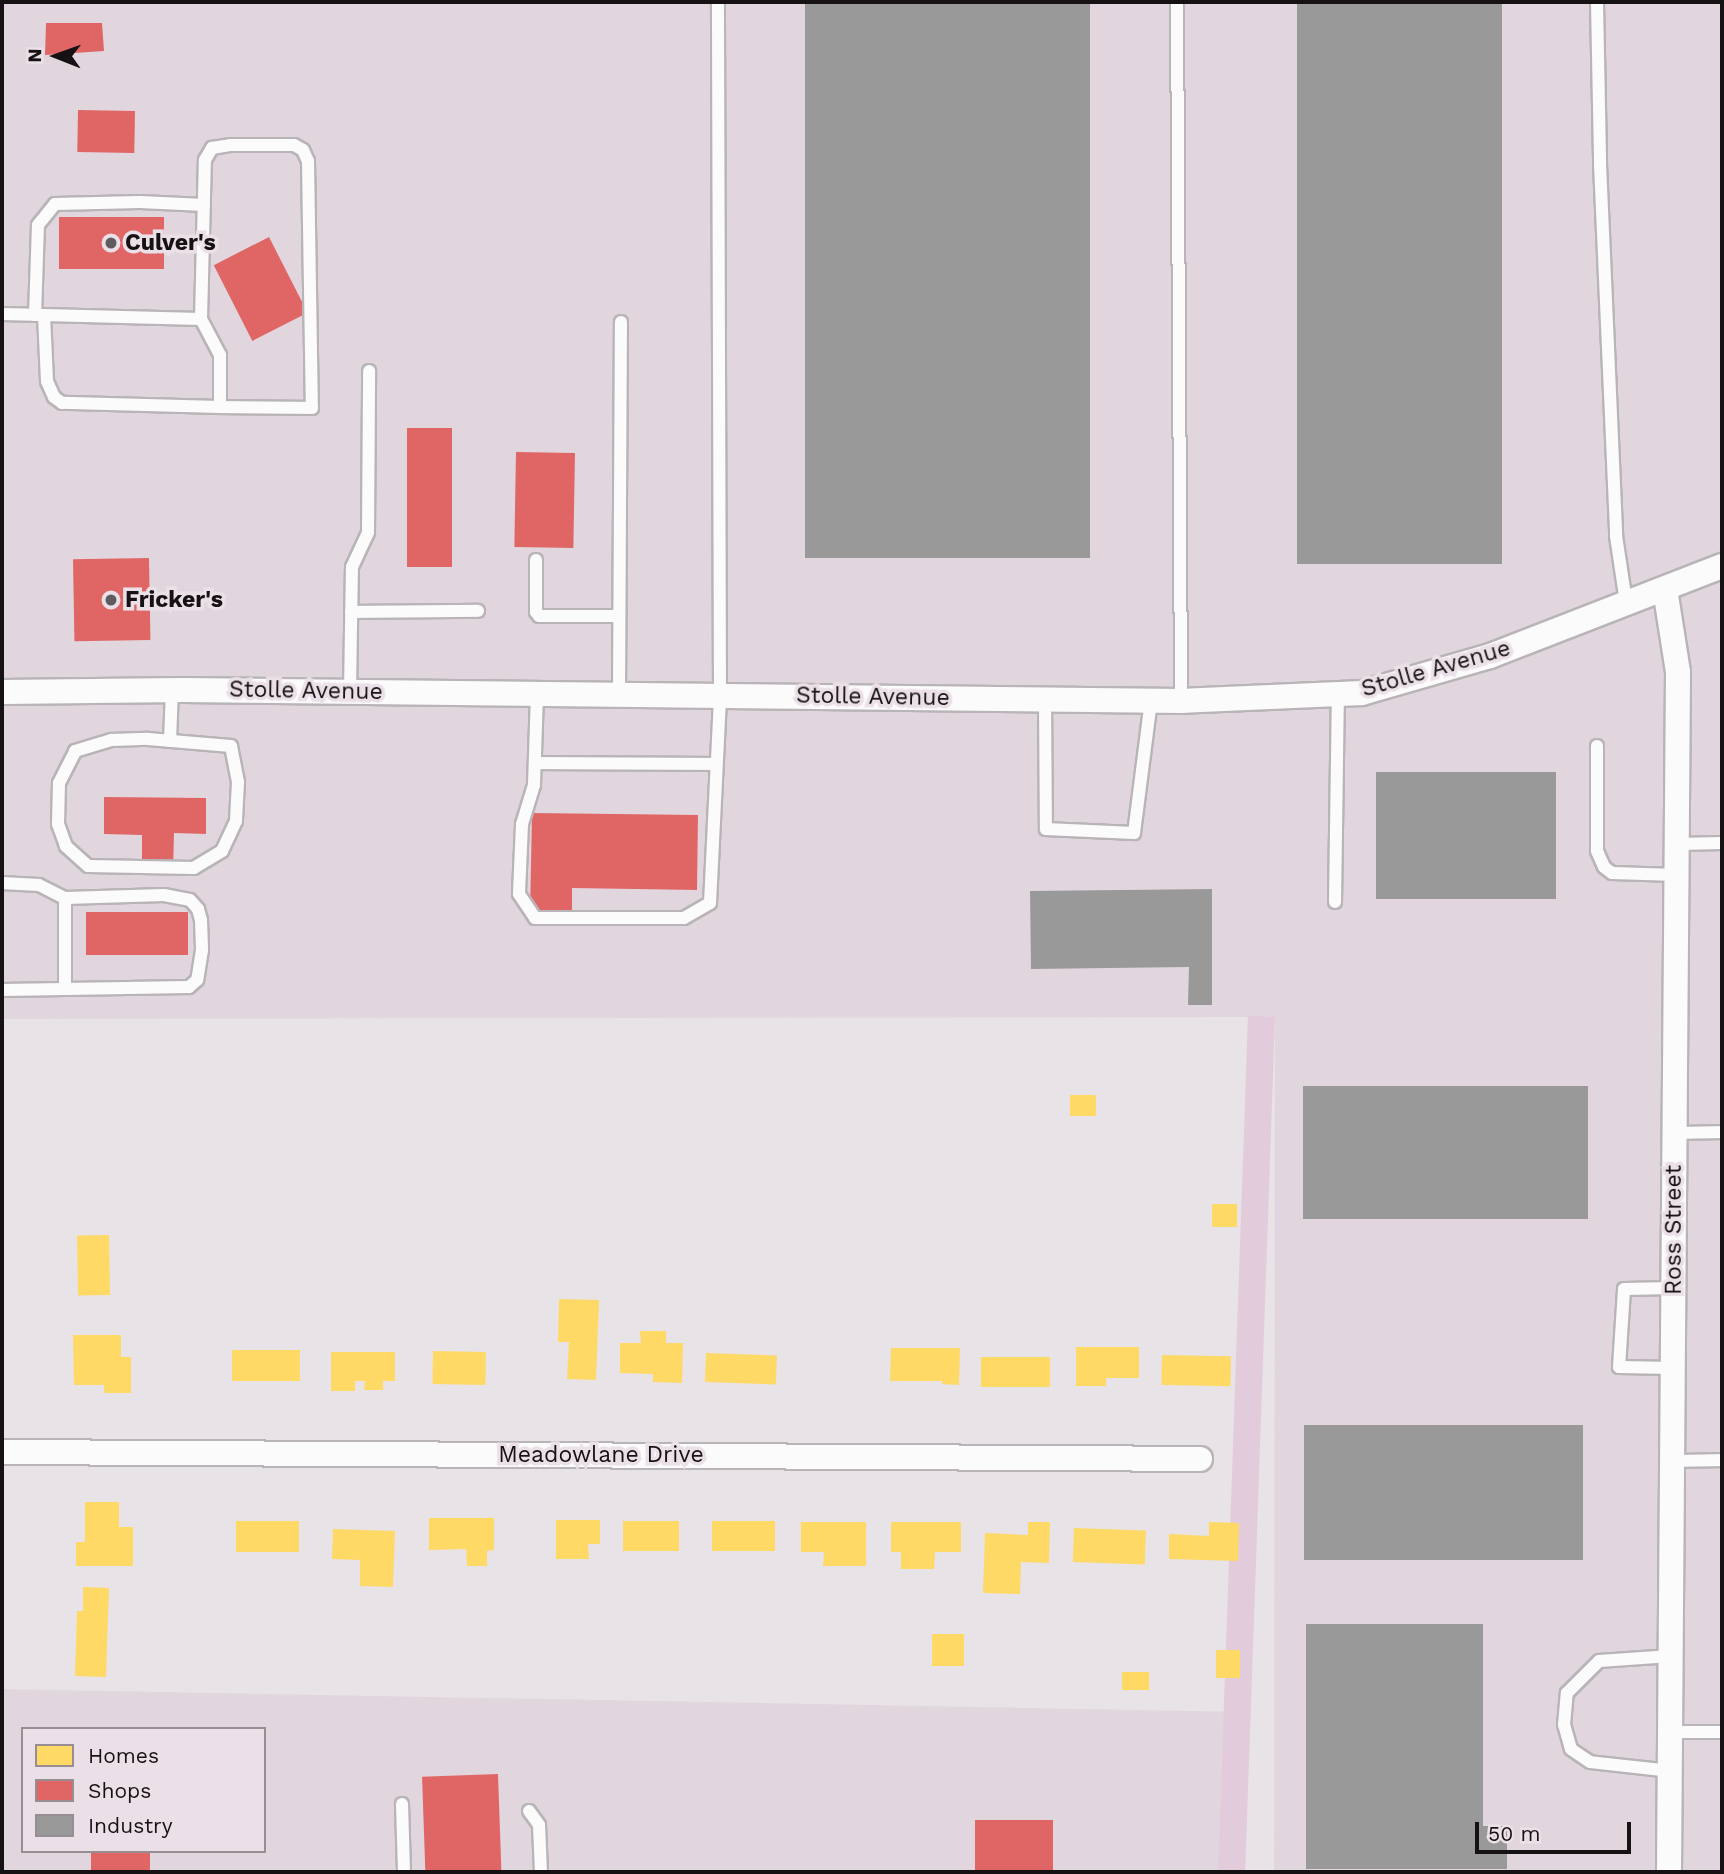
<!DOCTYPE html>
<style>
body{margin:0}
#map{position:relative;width:1724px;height:1874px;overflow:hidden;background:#e8e3e6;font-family:"Work Sans",sans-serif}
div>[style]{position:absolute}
.built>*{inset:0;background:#e2d6de}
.green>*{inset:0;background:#e2cbdb;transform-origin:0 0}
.homes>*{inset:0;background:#ffd966;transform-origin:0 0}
.shops>*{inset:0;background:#e06666;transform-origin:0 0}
.industry>*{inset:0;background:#999;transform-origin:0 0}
.roads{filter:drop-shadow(2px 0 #b8b4b7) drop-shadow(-2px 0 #b8b4b7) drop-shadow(0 2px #b8b4b7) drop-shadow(0 -2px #b8b4b7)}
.lane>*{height:12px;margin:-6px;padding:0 6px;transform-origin:6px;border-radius:6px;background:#fcfbfb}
.street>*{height:24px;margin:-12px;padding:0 12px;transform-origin:12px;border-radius:12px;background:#fcfbfb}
.dots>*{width:19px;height:19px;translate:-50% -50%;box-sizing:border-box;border:4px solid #ebe0e7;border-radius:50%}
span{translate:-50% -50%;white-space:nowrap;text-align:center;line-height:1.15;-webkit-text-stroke:7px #ebe0e7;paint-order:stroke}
.poi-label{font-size:23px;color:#161214;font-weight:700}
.left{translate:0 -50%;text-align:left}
.street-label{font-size:23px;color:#161214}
.frame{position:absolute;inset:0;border:4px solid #161214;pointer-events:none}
.legend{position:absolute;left:21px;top:1727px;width:245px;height:126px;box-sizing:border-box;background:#ebe0e7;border:2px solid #968e93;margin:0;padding:9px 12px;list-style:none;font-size:21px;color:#161214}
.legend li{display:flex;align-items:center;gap:14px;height:35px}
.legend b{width:35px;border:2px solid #968e93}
.north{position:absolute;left:21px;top:21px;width:70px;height:70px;-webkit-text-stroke:5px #ebe0e7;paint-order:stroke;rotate:271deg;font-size:19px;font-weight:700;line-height:28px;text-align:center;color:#161214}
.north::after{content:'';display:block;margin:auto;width:24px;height:32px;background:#161214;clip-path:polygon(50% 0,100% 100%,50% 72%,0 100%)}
.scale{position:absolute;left:1475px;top:1822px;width:156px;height:32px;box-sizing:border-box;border:4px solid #161214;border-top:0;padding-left:9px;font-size:21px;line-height:24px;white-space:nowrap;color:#161214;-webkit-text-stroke:5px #ebe0e7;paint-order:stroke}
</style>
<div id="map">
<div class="built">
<i style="clip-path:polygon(2px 2px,1722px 2px,1722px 1872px,1274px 1872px,1275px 1017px,2px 1019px)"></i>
<i style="clip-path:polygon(evenodd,2px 1689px,1246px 1712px,1243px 1872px,2px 1872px,2px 1689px,23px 1729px,264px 1729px,264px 1851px,23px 1851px,23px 1729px)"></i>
</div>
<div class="green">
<i style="left:1248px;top:1016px;width:27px;height:856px;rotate:2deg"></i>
</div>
<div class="homes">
<i style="left:1070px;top:1095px;width:26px;height:21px"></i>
<i style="left:1212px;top:1204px;width:25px;height:23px"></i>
<i style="left:109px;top:1235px;width:60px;height:32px;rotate:89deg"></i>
<i style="clip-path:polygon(559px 1299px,599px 1300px,596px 1380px,567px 1379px,569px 1342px,558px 1342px)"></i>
<i style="clip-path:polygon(640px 1331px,666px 1331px,666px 1343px,683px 1343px,682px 1383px,653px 1382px,653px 1374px,620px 1373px,620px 1343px,641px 1343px)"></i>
<i style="clip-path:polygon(73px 1335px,121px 1335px,121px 1357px,131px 1357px,131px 1393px,104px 1393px,104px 1385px,74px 1385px)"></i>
<i style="clip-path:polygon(1076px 1347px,1139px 1347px,1139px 1378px,1106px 1378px,1106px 1386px,1076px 1386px)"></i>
<i style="clip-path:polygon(891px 1348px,960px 1348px,959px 1385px,942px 1384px,942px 1381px,890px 1381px)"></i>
<i style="left:300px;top:1350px;width:31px;height:68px;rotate:90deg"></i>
<i style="left:433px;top:1351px;width:53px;height:33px;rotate:1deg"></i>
<i style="clip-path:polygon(331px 1352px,395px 1352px,395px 1381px,383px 1381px,383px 1390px,364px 1390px,365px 1381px,355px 1381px,355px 1391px,331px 1391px)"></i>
<i style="left:706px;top:1353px;width:71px;height:29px;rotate:2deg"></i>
<i style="left:1162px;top:1355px;width:69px;height:30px;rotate:1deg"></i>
<i style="left:981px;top:1357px;width:69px;height:30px"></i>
<i style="clip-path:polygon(85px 1502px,119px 1502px,119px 1527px,133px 1527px,133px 1566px,76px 1566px,76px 1542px,85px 1542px)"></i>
<i style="clip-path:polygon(429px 1518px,494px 1518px,494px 1550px,487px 1551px,487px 1566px,467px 1566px,466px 1549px,429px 1550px)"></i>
<i style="clip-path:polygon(556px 1520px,600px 1520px,600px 1544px,588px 1544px,589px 1559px,556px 1559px)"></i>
<i style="left:236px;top:1521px;width:63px;height:31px"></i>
<i style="left:623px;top:1521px;width:56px;height:30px"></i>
<i style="left:712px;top:1521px;width:63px;height:30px"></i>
<i style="clip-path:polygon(801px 1522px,866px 1522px,866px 1566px,823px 1566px,824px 1552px,801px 1552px)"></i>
<i style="clip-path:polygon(891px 1522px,961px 1522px,961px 1552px,935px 1552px,934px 1569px,901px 1569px,901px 1552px,891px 1552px)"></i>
<i style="clip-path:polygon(1028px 1522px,1050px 1522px,1049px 1563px,1021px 1562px,1020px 1594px,983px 1593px,985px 1533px,1028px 1535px)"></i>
<i style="clip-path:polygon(1209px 1522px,1239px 1523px,1238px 1561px,1169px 1559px,1169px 1534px,1209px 1536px)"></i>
<i style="left:1074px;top:1528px;width:72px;height:34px;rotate:2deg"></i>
<i style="clip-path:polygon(333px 1529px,395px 1531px,393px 1587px,360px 1586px,360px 1560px,332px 1559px)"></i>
<i style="clip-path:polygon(83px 1587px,109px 1588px,106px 1677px,75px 1676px,77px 1611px,83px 1611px)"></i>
<i style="left:932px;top:1634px;width:32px;height:32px"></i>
<i style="left:1216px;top:1650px;width:24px;height:28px"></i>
<i style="left:1122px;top:1672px;width:27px;height:18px"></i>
</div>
<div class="shops">
<i style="clip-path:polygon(46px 23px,102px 23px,104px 51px,45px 55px)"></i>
<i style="left:135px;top:111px;width:42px;height:57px;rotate:91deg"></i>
<i style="left:59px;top:217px;width:105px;height:52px"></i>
<i style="left:269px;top:237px;width:85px;height:62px;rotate:63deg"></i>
<i style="left:407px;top:428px;width:45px;height:139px"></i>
<i style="left:516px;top:452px;width:59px;height:95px;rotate:1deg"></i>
<i style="left:149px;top:558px;width:82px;height:76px;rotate:89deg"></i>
<i style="clip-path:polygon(104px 797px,206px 798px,206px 834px,174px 833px,173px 872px,142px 871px,142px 835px,104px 834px)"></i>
<i style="clip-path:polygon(532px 813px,698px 815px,697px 890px,572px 888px,572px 914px,530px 914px)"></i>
<i style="left:86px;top:912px;width:102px;height:43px"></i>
<i style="left:498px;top:1774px;width:98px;height:76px;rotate:88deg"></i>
<i style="left:975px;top:1820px;width:78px;height:52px"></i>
<i style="left:91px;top:1851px;width:59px;height:21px"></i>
</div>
<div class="industry">
<i style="left:805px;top:2px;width:285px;height:556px"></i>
<i style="left:1297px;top:2px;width:205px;height:562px"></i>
<i style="left:1376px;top:772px;width:180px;height:127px"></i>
<i style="clip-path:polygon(1212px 889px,1212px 1005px,1188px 1005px,1189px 967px,1031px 969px,1030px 891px)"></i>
<i style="left:1303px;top:1086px;width:285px;height:133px"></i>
<i style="left:1304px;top:1425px;width:279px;height:135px"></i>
<i style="clip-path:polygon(1306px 1624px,1483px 1624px,1483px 1826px,1507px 1826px,1507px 1869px,1306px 1869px)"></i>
</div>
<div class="roads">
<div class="lane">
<i style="left:1177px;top:2px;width:699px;rotate:89.67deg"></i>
<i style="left:1597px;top:2px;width:162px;rotate:88.9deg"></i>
<i style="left:1600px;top:164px;width:372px;rotate:87.5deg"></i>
<i style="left:1616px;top:536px;width:67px;rotate:81.4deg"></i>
<i style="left:2px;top:314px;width:42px;rotate:1.4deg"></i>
<i style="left:44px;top:315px;width:157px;rotate:1.5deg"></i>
<i style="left:201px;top:319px;width:41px;rotate:62.2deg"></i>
<i style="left:220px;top:355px;width:52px;rotate:90deg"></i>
<i style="left:220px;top:407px;width:158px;rotate:-178.5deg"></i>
<i style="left:62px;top:403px;width:10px;rotate:-143deg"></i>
<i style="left:54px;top:397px;width:17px;rotate:-114deg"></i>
<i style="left:47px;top:381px;width:66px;rotate:-92.6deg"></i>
<i style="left:35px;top:315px;width:90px;rotate:-88.1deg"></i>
<i style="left:38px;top:225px;width:27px;rotate:-51deg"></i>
<i style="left:55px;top:204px;width:85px;rotate:-1.3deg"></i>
<i style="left:140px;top:202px;width:64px;rotate:2.7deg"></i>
<i style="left:201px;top:319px;width:159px;rotate:-88.6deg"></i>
<i style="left:205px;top:160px;width:14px;rotate:-60deg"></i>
<i style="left:212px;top:148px;width:18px;rotate:-9deg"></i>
<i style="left:230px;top:145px;width:64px"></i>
<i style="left:294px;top:145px;width:10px;rotate:29deg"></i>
<i style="left:303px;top:150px;width:12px;rotate:66deg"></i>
<i style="left:308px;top:161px;width:247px;rotate:89.1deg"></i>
<i style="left:312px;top:408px;width:92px;rotate:-179.4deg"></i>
<i style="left:536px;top:560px;width:52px;rotate:90deg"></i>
<i style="left:536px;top:612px;width:5px;rotate:53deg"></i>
<i style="left:539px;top:616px;width:79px"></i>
<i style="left:351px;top:612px;width:127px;rotate:-0.5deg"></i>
<i style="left:350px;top:692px;width:125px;rotate:-89.1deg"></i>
<i style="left:352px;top:567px;width:38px;rotate:-65deg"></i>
<i style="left:368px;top:532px;width:161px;rotate:-89.6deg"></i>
<i style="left:537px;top:694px;width:91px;rotate:91.9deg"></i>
<i style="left:534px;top:785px;width:41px;rotate:107.1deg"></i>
<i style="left:522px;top:824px;width:70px;rotate:92.5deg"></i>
<i style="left:519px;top:894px;width:29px;rotate:56deg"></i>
<i style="left:535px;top:918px;width:149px"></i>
<i style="left:684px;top:918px;width:30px;rotate:-30deg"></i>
<i style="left:710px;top:903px;width:207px;rotate:-87.2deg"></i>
<i style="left:720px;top:696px;width:694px;rotate:-90.17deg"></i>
<i style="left:619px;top:694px;width:372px;rotate:-89.7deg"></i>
<i style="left:1045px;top:699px;width:130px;rotate:89.6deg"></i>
<i style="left:1046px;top:829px;width:88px;rotate:2.6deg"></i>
<i style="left:1134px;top:833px;width:133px;rotate:-82.7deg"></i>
<i style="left:148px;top:739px;width:83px;rotate:4.8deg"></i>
<i style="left:231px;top:746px;width:37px;rotate:79deg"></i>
<i style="left:238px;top:782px;width:39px;rotate:93deg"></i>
<i style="left:236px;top:821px;width:33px;rotate:115deg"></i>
<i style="left:222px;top:851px;width:33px;rotate:149deg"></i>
<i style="left:194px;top:868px;width:106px;rotate:-178.9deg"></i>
<i style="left:88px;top:866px;width:30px;rotate:-138deg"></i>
<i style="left:66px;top:846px;width:23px;rotate:-110deg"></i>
<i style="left:58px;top:824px;width:41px;rotate:-88.6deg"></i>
<i style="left:59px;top:783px;width:36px;rotate:-63deg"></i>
<i style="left:75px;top:751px;width:38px;rotate:-17deg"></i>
<i style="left:111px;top:740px;width:37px;rotate:-2deg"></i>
<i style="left:170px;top:741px;width:51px;rotate:-87.8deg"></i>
<i style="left:1597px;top:746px;width:105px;rotate:90deg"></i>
<i style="left:1597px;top:851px;width:17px;rotate:66deg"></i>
<i style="left:1604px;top:867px;width:10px;rotate:37deg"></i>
<i style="left:1612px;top:873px;width:65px;rotate:1.8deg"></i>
<i style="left:535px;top:763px;width:181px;rotate:0.3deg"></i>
<i style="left:1677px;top:844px;width:45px;rotate:-1.3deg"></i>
<i style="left:2px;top:883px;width:37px;rotate:3deg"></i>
<i style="left:39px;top:885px;width:29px;rotate:27deg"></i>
<i style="left:65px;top:898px;width:99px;rotate:-1.7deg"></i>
<i style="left:164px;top:895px;width:26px;rotate:11deg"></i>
<i style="left:190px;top:900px;width:12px;rotate:48deg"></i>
<i style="left:198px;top:909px;width:11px;rotate:75deg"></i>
<i style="left:201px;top:920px;width:30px;rotate:88deg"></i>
<i style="left:202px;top:950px;width:30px;rotate:99deg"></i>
<i style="left:197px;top:980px;width:11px;rotate:139deg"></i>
<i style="left:189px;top:987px;width:187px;rotate:179.1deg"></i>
<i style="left:65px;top:898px;width:91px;rotate:90deg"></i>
<i style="left:1335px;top:902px;width:208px;rotate:-89.2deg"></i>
<i style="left:1675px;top:1133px;width:47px;rotate:-1.2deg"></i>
<i style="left:1674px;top:1368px;width:55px;rotate:-179deg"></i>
<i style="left:1619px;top:1367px;width:78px;rotate:-86.3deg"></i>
<i style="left:1624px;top:1289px;width:50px;rotate:-1.1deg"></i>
<i style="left:1673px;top:1461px;width:49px;rotate:-1.2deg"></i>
<i style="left:1671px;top:1732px;width:51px"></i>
<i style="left:1671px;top:1771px;width:81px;rotate:-173.7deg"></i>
<i style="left:1590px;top:1762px;width:23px;rotate:-146deg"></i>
<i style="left:1571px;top:1749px;width:25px;rotate:-106deg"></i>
<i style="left:1564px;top:1725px;width:32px;rotate:-85deg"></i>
<i style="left:1567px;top:1693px;width:45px;rotate:-45deg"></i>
<i style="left:1599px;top:1661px;width:72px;rotate:-4deg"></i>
<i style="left:402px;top:1804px;width:68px;rotate:88.3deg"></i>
<i style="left:529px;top:1811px;width:17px;rotate:54deg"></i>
<i style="left:539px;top:1825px;width:47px;rotate:87.6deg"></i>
</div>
<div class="street">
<i style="left:1665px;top:589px;width:84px;rotate:81.1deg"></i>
<i style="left:1678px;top:672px;width:1200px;rotate:90.43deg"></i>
<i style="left:2px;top:692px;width:181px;rotate:-0.6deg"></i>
<i style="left:183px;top:690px;width:998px;rotate:0.63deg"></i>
<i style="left:1181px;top:701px;width:181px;rotate:-2.5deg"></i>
<i style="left:1362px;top:693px;width:133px;rotate:-16.1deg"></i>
<i style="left:1490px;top:656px;width:249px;rotate:-21.2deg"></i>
<i style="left:2px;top:1452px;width:1198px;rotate:0.33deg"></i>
</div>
</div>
<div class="dots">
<i style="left:111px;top:243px;background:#605b5e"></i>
<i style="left:111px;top:600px;background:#605b5e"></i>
</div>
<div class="poi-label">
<span class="left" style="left:125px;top:243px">Culver's</span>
<span class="left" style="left:125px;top:600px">Fricker's</span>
</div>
<div class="street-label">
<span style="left:1436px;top:669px;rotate:-16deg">Stolle Avenue</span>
<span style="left:306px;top:691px;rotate:1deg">Stolle Avenue</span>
<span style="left:873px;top:697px;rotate:1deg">Stolle Avenue</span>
<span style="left:1674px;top:1230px;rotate:-90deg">Ross Street</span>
<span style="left:601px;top:1455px">Meadowlane Drive</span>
</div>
<div class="frame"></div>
<ul class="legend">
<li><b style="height:19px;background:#ffd966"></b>Homes</li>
<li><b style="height:19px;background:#e06666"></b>Shops</li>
<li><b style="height:19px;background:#999"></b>Industry</li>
</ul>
<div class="north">N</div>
<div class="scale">50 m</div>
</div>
